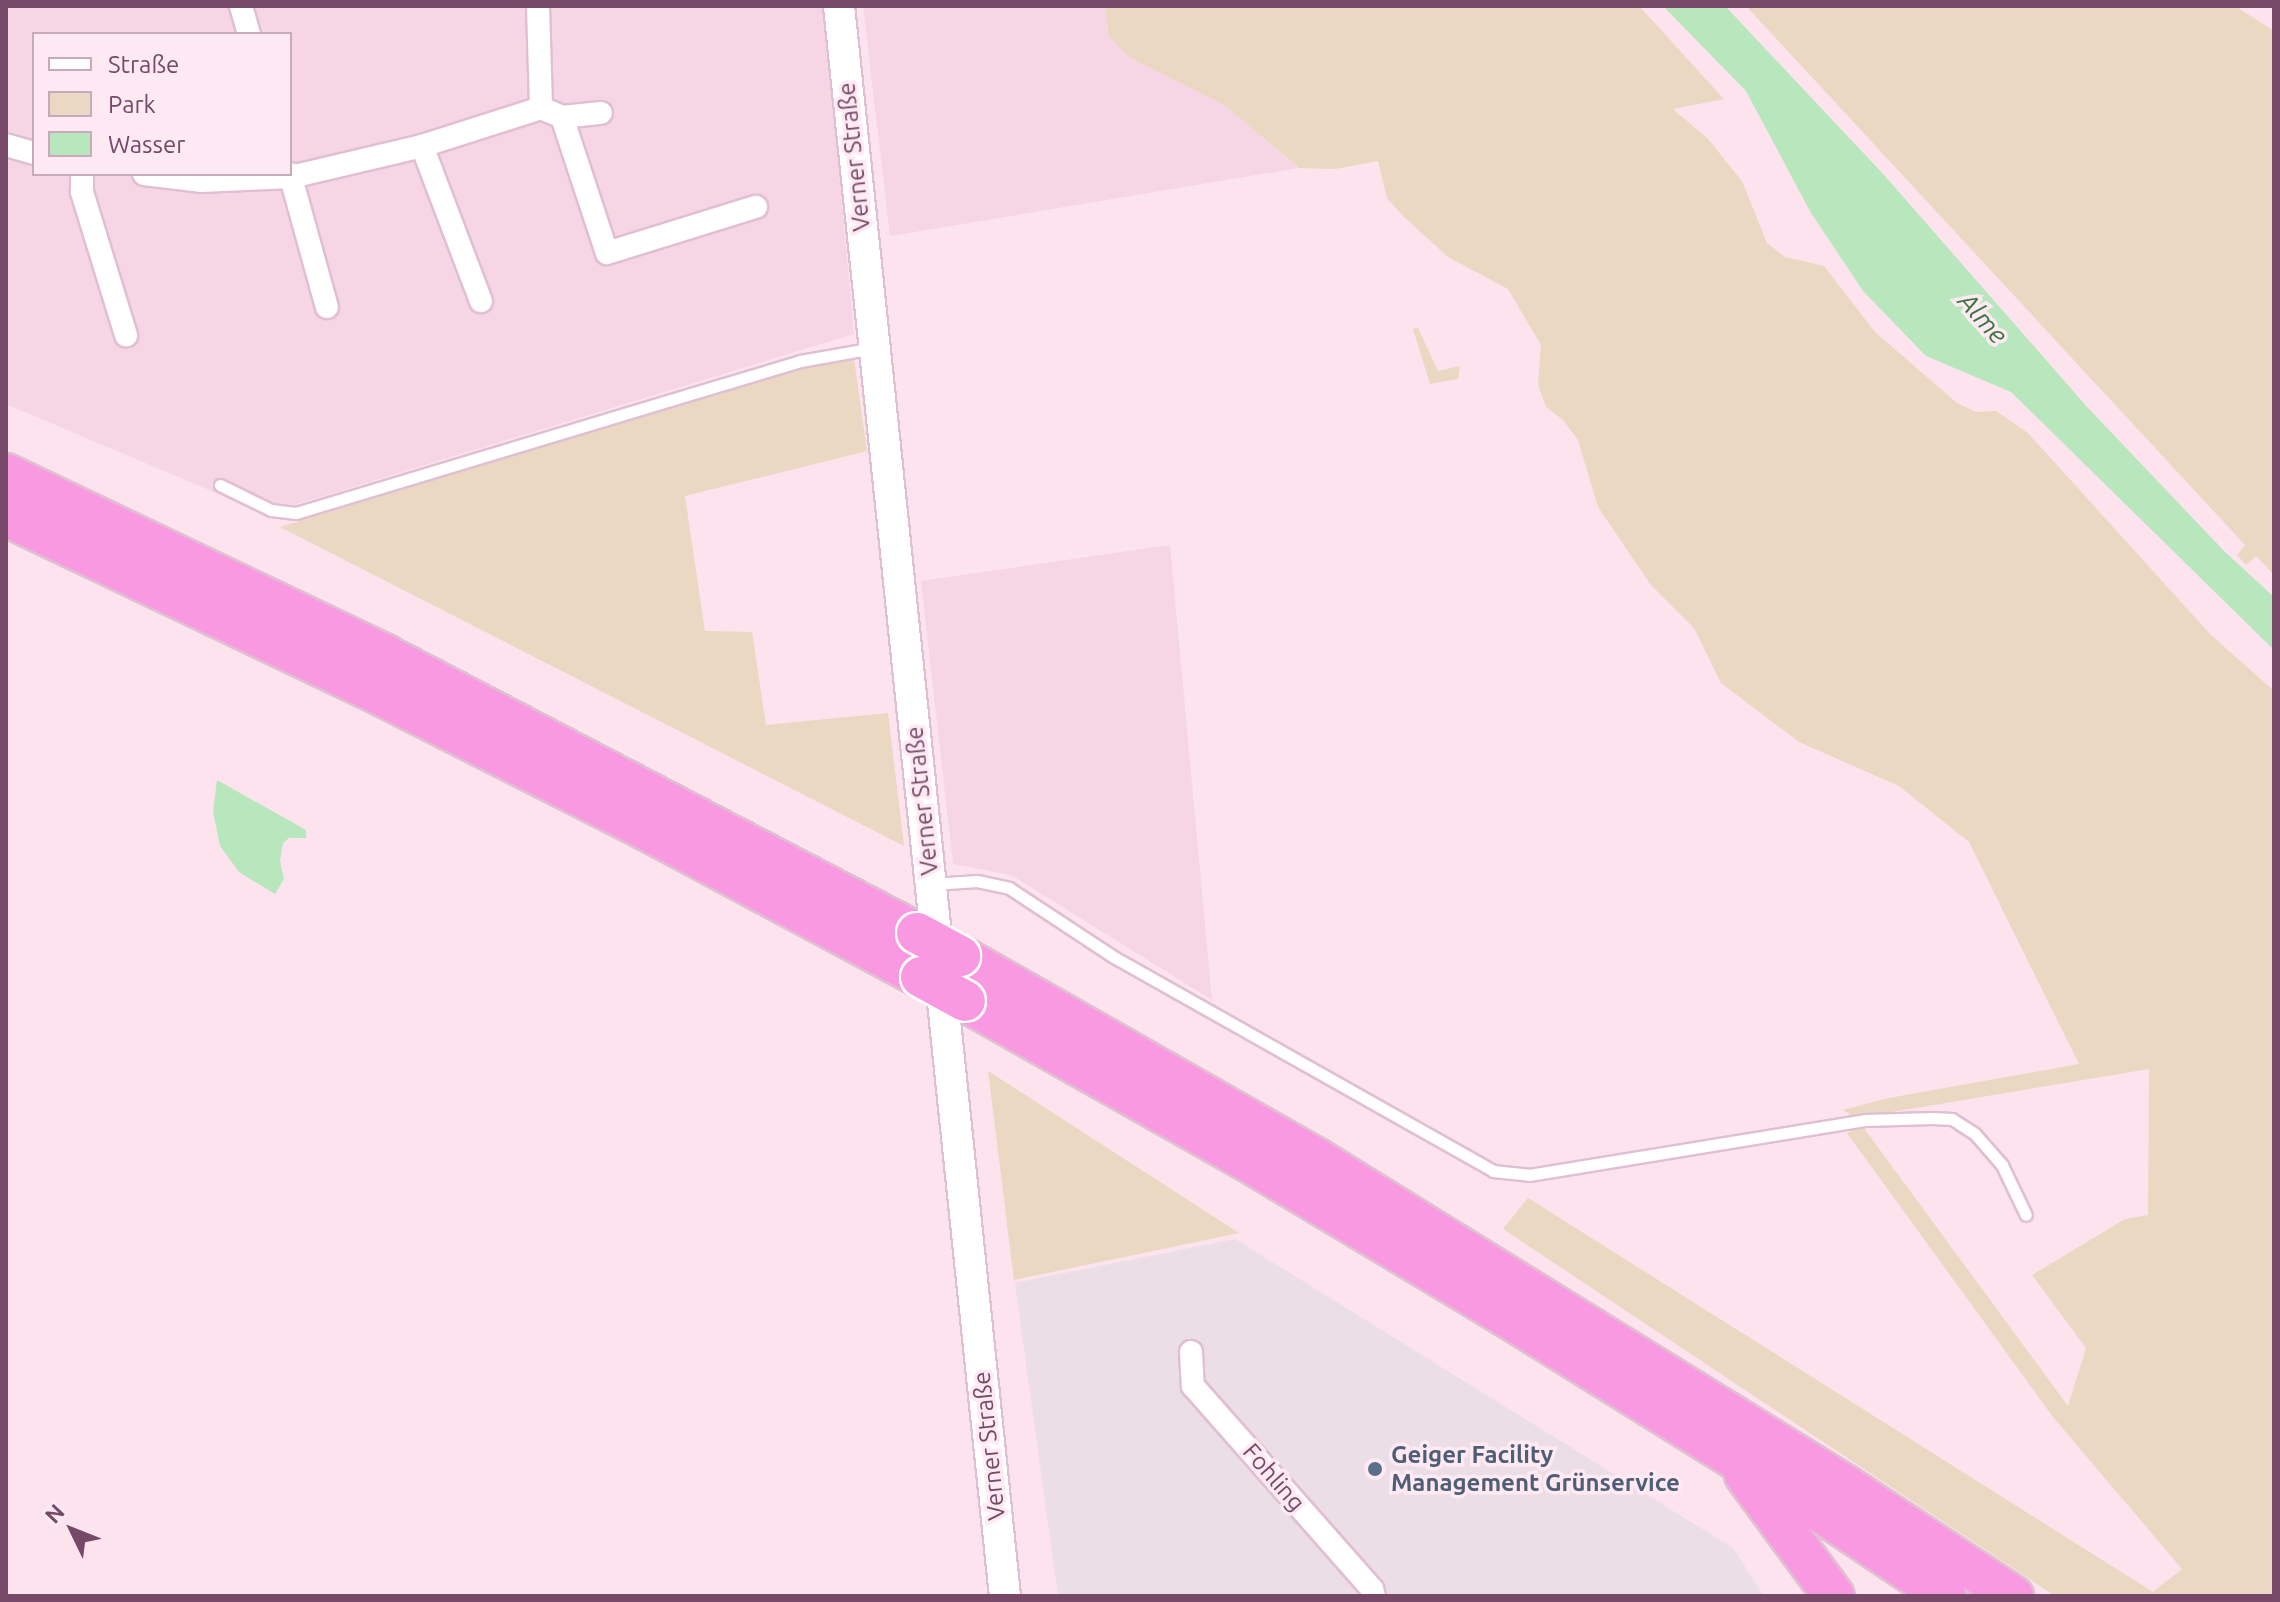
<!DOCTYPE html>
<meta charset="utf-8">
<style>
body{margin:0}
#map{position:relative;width:2280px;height:1602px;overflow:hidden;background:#fce3ee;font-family:Ubuntu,sans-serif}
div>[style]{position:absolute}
.residential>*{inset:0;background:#f6d5e4}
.industrial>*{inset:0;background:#ecdee6}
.green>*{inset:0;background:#ead8c2}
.water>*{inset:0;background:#b8e6bd}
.roads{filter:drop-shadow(2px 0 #e1bfd2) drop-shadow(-2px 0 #e1bfd2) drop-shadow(0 2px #e1bfd2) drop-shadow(0 -2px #e1bfd2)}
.service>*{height:11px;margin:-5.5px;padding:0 5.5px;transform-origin:5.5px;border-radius:5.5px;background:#fff}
.minor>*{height:22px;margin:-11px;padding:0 11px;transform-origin:11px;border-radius:11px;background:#fff}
.secondary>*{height:30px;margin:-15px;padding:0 15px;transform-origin:15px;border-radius:15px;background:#fff}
.motorway>*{height:40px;margin:-20px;padding:0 20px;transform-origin:20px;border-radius:20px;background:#f899e2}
.bridges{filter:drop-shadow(2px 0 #fff) drop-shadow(-2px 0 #fff) drop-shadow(0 2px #fff) drop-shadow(0 -2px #fff)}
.motorway-bridge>*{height:40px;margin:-20px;padding:0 20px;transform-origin:20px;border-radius:20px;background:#f899e2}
.dots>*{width:22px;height:22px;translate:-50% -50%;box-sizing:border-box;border:4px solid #ffeaf3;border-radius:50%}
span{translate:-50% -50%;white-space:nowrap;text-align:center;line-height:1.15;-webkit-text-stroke:7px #ffeaf3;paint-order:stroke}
.street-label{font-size:24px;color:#754967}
.service-label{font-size:24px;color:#4e5e75;font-weight:700}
.left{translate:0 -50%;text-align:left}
.water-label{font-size:26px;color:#3a7441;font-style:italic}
.frame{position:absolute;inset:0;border:8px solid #754967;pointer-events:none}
.legend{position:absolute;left:32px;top:32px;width:260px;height:144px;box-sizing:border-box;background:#ffeaf3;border:2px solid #c8aabb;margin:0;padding:10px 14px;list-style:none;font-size:24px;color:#754967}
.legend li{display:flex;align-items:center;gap:16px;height:40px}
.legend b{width:40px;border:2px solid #c8aabb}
.north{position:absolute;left:32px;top:1490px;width:80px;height:80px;-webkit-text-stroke:6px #ffeaf3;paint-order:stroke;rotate:313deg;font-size:22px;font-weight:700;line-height:32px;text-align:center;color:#754967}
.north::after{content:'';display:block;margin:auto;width:28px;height:36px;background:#754967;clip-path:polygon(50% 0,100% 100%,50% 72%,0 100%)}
</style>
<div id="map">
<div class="residential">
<i style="clip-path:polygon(evenodd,6px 6px,824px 6px,854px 334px,294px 505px,228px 498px,6px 404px,6px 6px,34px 34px,290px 34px,290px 174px,34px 174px,34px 34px)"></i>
<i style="clip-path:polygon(863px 6px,1105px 6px,1110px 36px,1129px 57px,1223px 104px,1298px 168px,890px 236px)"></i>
<i style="clip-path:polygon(1170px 545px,1212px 1000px,1011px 875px,953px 864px,921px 581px)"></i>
</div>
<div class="industrial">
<i style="clip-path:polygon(1235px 1239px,1733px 1548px,1764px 1596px,1058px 1596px,1015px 1283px)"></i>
</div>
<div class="green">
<i style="clip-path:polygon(1105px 6px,1639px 6px,1724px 99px,1673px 109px,1708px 139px,1742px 181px,1767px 243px,1785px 257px,1824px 266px,1875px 332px,1957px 403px,1976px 412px,1996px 411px,2028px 433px,2210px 634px,2274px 691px,2274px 1596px,2055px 1596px,1503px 1229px,1528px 1198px,2153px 1592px,2182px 1569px,2053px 1417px,1847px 1133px,1863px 1127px,2068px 1406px,2086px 1348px,2032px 1275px,2125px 1219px,2148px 1215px,2149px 1069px,1856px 1118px,1843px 1110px,1889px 1098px,2079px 1064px,1969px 842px,1899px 786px,1799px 742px,1721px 683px,1694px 628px,1651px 585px,1598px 507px,1578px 440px,1563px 420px,1546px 407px,1538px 384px,1541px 345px,1508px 289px,1448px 257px,1403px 216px,1387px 198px,1378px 161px,1335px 169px,1299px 168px,1223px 104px,1129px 57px,1109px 36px)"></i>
<i style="clip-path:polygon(1746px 6px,2235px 6px,2274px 31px,2274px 575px,2256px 556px,2246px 565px,2237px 555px,2245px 545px)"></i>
<i style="clip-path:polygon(1418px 328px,1438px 371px,1460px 366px,1458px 379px,1430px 384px,1413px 329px)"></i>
<i style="clip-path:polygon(854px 359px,867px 451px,685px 496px,705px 631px,752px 632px,766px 725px,888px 713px,904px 846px,280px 527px,820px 360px)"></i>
<i style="clip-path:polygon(988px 1071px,1239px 1233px,1014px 1280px)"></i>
</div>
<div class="water">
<i style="clip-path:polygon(1663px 6px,1725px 6px,1884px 175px,2088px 408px,2224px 551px,2274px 597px,2274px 650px,2011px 392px,1926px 356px,1863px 291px,1811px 213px,1746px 91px)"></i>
<i style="clip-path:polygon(217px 780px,306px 830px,306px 838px,289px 838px,283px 843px,280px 861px,284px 879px,275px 894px,239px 872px,220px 846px,213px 812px)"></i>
</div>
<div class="roads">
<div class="service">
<i style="left:220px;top:485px;width:57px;rotate:26.1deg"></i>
<i style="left:271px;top:510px;width:25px;rotate:7deg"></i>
<i style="left:296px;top:513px;width:526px;rotate:-16.78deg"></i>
<i style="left:800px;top:361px;width:74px;rotate:-10.1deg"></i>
<i style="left:932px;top:884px;width:45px;rotate:-3.8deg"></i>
<i style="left:977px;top:881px;width:33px;rotate:12deg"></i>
<i style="left:1009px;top:888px;width:123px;rotate:33.4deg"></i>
<i style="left:1112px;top:956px;width:437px;rotate:29.4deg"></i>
<i style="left:1493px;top:1171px;width:36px;rotate:6deg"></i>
<i style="left:1529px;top:1175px;width:340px;rotate:-9.3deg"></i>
<i style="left:1865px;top:1120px;width:67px;rotate:-1.7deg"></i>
<i style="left:1932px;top:1118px;width:20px;rotate:3deg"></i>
<i style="left:1952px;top:1119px;width:27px;rotate:33deg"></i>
<i style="left:1975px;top:1134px;width:41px;rotate:48.9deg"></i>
<i style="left:2002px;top:1165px;width:55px;rotate:64.4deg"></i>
</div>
<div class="minor">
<i style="left:241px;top:6px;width:29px;rotate:74deg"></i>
<i style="left:538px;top:6px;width:102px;rotate:88.3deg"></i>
<i style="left:562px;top:117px;width:39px;rotate:-6deg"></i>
<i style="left:6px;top:145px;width:29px;rotate:16deg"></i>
<i style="left:422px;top:146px;width:166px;rotate:69.2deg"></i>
<i style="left:82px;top:174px;width:18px;rotate:90deg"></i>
<i style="left:82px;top:192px;width:150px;rotate:72.9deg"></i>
<i style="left:144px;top:174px;width:57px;rotate:7deg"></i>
<i style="left:201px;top:181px;width:90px;rotate:-2.5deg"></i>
<i style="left:291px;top:177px;width:135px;rotate:-13.3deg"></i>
<i style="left:422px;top:146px;width:125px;rotate:-17.7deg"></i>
<i style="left:541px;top:108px;width:23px;rotate:23deg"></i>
<i style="left:562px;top:117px;width:143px;rotate:71.7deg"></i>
<i style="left:607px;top:253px;width:156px;rotate:-17.2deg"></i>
<i style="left:290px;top:174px;width:138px;rotate:74.5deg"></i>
<i style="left:1191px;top:1352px;width:34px;rotate:87deg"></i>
<i style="left:1193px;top:1386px;width:271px;rotate:48.6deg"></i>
<i style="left:1372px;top:1589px;width:7px;rotate:74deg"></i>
</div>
<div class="secondary">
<i style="left:839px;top:6px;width:1599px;rotate:84.04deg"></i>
</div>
<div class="motorway">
<i style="left:6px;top:474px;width:420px;rotate:25.5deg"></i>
<i style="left:385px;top:655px;width:600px;rotate:27.59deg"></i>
<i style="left:6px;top:516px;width:398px;rotate:25.5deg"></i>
<i style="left:365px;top:687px;width:316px;rotate:26.9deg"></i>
<i style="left:647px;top:830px;width:311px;rotate:28.2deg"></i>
<i style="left:960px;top:956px;width:407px;rotate:29.6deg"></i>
<i style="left:1314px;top:1157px;width:626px;rotate:31.73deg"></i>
<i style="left:1846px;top:1486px;width:200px;rotate:33.4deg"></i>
<i style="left:965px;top:1001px;width:325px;rotate:29.5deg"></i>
<i style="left:1248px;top:1161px;width:301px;rotate:31deg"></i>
<i style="left:1506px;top:1316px;width:365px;rotate:31.9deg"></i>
<i style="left:1816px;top:1509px;width:156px;rotate:33.8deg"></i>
<i style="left:1745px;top:1475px;width:150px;rotate:53.7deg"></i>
</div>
</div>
<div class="bridges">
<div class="motorway-bridge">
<i style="left:917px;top:933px;width:49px;rotate:28.1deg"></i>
<i style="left:921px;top:977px;width:50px;rotate:28.6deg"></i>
</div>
</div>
<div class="dots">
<i style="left:1375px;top:1469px;background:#5c6f8a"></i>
</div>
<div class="street-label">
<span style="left:854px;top:157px;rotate:-96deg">Verner Straße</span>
<span style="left:922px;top:801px;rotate:-96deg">Verner Straße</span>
<span style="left:989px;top:1446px;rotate:-96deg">Verner Straße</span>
<span style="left:1274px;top:1477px;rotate:49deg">Fohling</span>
</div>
<div class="service-label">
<span class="left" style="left:1391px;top:1469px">Geiger Facility<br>Management Grünservice</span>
</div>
<div class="water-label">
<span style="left:1983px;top:318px;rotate:48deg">Alme</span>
</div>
<div class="frame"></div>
<ul class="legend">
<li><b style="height:10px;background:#fff"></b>Straße</li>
<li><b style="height:22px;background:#ead8c2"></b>Park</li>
<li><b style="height:22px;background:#b8e6bd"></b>Wasser</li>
</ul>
<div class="north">N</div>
</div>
